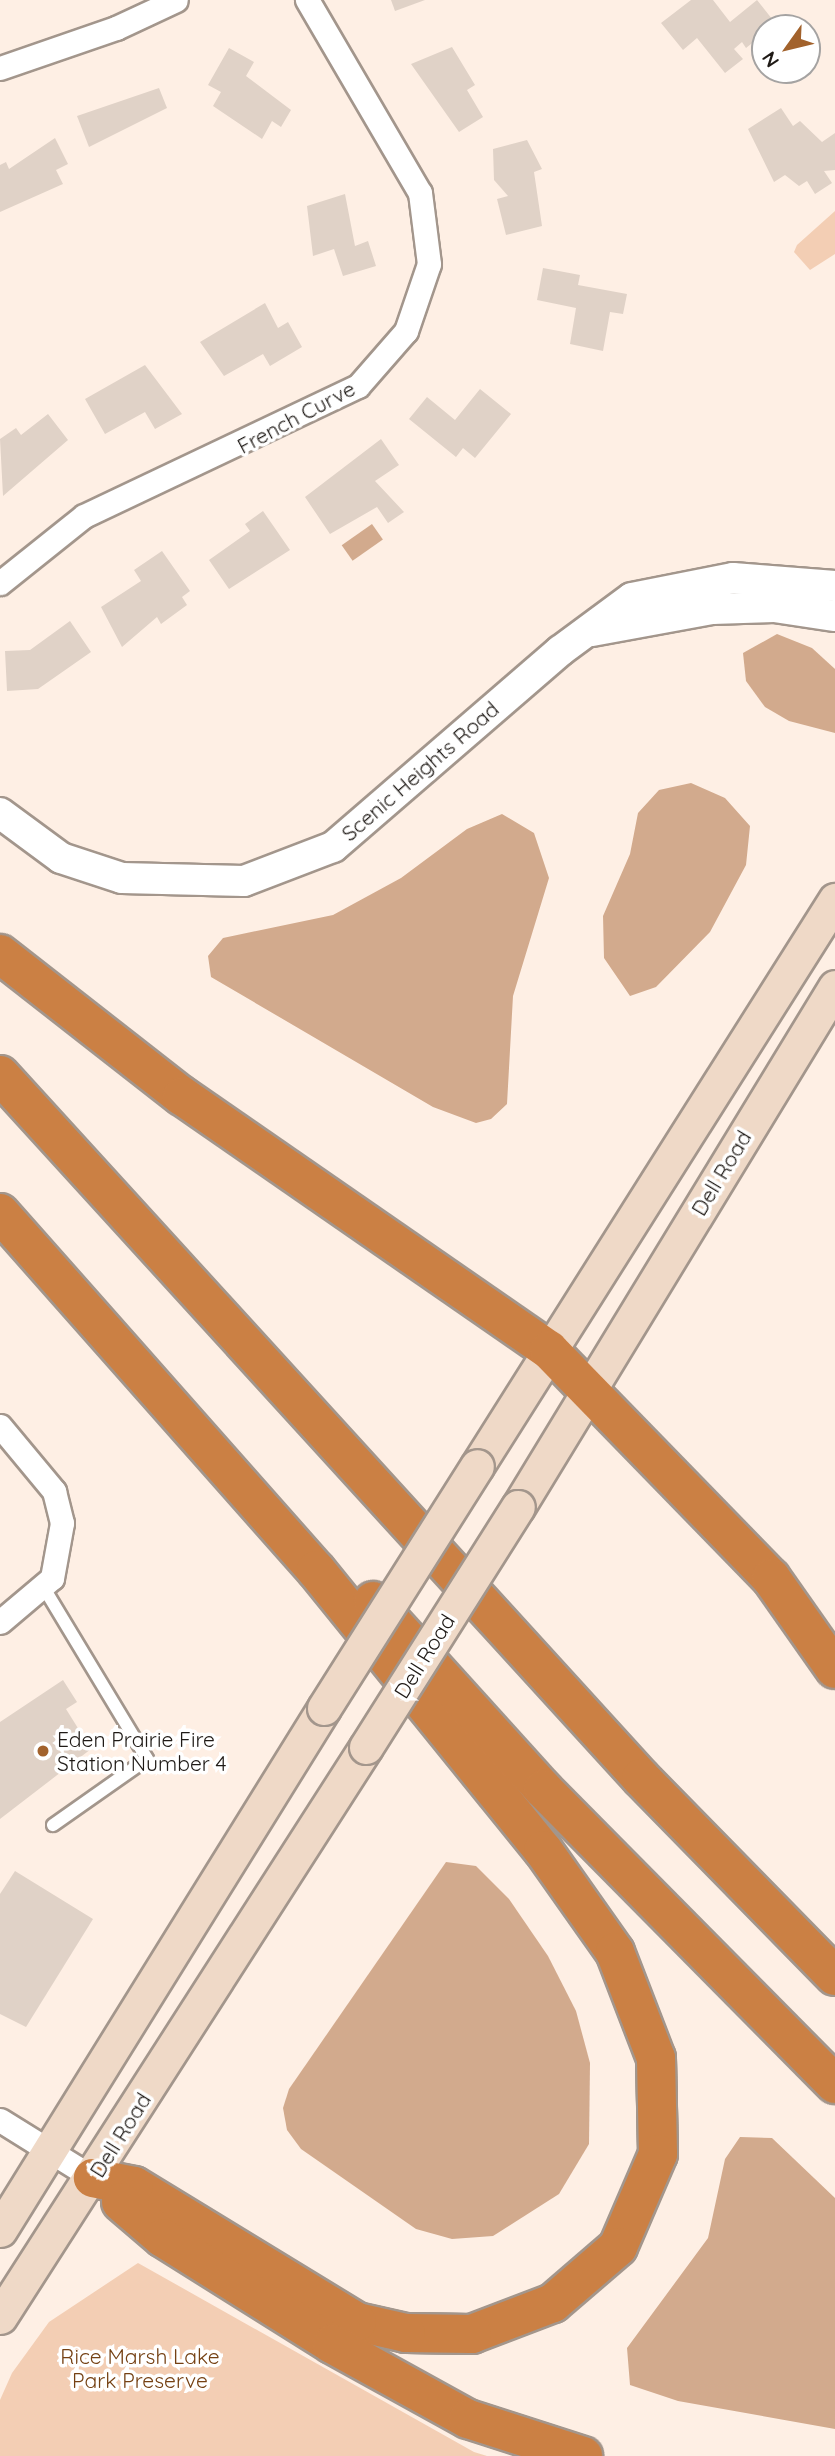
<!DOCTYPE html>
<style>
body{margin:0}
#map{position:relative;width:835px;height:2456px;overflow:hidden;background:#feefe4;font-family:Quicksand,sans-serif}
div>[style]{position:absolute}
.green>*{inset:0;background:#f3ceb4}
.water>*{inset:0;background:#d2aa8d;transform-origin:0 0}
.building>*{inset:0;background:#e0d2c7}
.roads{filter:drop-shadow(2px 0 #a3968c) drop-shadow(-2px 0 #a3968c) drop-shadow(0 2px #a3968c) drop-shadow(0 -2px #a3968c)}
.service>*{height:12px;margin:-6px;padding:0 6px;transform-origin:6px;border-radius:6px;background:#fff}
.minor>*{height:23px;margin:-11.5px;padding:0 11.5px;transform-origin:11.5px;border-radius:11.5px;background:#fff}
.tertiary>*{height:30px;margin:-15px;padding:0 15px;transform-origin:15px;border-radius:15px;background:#fff}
.secondary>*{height:33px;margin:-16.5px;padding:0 16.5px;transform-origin:16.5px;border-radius:16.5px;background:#efd9c7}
.motorway>*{height:38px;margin:-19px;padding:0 19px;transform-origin:19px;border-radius:19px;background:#cb8044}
.bridges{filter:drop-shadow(2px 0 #a3968c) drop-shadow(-2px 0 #a3968c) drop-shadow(0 2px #a3968c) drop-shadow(0 -2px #a3968c)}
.secondary-bridge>*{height:33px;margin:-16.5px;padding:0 16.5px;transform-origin:16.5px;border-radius:16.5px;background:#efd9c7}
.dots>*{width:19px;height:19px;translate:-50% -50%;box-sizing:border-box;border:4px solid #fff;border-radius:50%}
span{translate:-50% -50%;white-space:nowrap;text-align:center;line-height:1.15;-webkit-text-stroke:7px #fff;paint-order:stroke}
.street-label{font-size:21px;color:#1f1a16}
.poi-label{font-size:21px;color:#1f1a16}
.left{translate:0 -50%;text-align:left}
.park-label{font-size:21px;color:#754113}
.north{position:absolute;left:751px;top:14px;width:70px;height:70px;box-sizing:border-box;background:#fff;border:2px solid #a5a3a2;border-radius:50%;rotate:236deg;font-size:19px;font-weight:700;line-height:28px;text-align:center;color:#1f1a16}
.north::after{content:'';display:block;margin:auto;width:24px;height:32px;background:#a2622c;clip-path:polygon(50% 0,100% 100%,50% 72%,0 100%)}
</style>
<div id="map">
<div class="green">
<i style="clip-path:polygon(835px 211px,835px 254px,810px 270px,794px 252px,797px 245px)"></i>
<i style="clip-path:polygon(138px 2263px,474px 2452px,487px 2456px,0 2456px,0 2400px,12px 2373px,49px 2322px)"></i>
</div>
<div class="water">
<i style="left:372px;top:524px;width:19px;height:37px;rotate:55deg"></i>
<i style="clip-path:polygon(777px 634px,812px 648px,835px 669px,835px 733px,789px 721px,765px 707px,746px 681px,743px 653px)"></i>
<i style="clip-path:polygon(691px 783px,725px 798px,750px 826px,746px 865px,710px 932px,656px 987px,630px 996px,604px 958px,603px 916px,630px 854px,638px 813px,659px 790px)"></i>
<i style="clip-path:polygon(502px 814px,534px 833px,549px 878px,513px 996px,507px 1104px,491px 1119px,476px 1123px,433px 1107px,211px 977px,208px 956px,223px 938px,333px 915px,401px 878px,467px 829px)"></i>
<i style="clip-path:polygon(446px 1862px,476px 1866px,509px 1899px,548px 1956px,576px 2011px,590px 2063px,589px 2144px,559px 2194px,493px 2236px,452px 2239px,416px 2229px,301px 2149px,287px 2130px,283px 2108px,289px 2089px)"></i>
<i style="clip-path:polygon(740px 2137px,772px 2138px,835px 2198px,835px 2429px,678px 2401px,630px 2385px,627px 2348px,708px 2238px,725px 2159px)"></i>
</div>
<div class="building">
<i style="clip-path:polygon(391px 0,425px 0,395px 11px)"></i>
<i style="clip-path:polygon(691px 0,713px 0,730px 22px,757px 0,776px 24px,746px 48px,742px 42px,734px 49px,743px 59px,725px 73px,697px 38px,683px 50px,661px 23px)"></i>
<i style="clip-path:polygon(452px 47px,475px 85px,467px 90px,483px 117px,459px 132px,411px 64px)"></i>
<i style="clip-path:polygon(229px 48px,254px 62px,246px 76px,291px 110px,281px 127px,272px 121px,262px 139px,213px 106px,221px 92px,208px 85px)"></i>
<i style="clip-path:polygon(159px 88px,167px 108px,89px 147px,77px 116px)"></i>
<i style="clip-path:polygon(781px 108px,793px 126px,800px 121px,822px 142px,835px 133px,835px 170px,824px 171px,832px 183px,815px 194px,807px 181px,799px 186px,785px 175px,774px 182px,748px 129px)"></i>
<i style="clip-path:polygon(55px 138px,68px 164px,56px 170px,63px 184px,0 212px,0 165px,6px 162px,9px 169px)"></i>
<i style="clip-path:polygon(527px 140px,542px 169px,534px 172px,542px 226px,506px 235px,497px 199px,508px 196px,494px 180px,493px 149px)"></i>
<i style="clip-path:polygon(345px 194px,355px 246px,368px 241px,376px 266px,343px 276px,334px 249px,313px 256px,307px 206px)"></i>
<i style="clip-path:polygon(543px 268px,580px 275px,578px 285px,627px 294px,623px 314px,610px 312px,603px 351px,570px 344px,576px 308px,537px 300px)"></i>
<i style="clip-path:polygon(265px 303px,278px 328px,288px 322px,302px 347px,270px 366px,263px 354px,224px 376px,200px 342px)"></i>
<i style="clip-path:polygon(145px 365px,182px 414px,155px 429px,145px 412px,105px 434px,85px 399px)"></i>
<i style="clip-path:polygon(480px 389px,511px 414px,475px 458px,463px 448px,456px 457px,409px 419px,427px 397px,455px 420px)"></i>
<i style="clip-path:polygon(48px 414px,68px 440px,3px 496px,0 439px,16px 428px,21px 435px)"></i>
<i style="clip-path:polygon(381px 439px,399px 465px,375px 481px,404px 512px,388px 523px,377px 507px,330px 534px,305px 497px)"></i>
<i style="clip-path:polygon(263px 511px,290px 550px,229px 589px,209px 560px,250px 531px,245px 524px)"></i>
<i style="clip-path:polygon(162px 551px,190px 591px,182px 597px,187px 605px,161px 624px,157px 617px,122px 647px,101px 607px,141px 581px,134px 570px)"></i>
<i style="clip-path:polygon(70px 621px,91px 652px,38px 689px,7px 691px,5px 651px,30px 650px)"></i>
<i style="clip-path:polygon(63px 1680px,77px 1702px,66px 1709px,91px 1749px,0 1819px,0 1722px)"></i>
<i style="clip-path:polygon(15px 1871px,93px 1919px,26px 2027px,0 2014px,0 1894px)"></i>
</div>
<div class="roads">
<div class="service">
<i style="left:44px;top:1588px;width:200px;rotate:58.9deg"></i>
<i style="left:147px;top:1759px;width:115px;rotate:144.9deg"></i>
</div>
<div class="minor">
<i style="left:0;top:68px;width:123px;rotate:-19deg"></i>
<i style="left:116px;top:28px;width:66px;rotate:-25deg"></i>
<i style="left:0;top:583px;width:107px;rotate:-38.6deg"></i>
<i style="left:84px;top:516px;width:303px;rotate:-25.4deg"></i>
<i style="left:358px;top:386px;width:73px;rotate:-48.9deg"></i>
<i style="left:406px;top:331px;width:71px;rotate:-71.1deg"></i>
<i style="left:429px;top:264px;width:72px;rotate:-97.2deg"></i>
<i style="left:420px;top:193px;width:224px;rotate:-120.3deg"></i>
<i style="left:0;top:1426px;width:85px;rotate:50.3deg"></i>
<i style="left:54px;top:1491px;width:33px;rotate:76deg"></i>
<i style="left:62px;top:1523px;width:56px;rotate:100.3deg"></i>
<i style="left:52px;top:1578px;width:68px;rotate:139.8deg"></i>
<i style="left:0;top:2120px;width:110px;rotate:31.9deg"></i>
</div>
<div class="tertiary">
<i style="left:592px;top:631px;width:122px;rotate:-10.4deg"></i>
<i style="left:712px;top:609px;width:62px;rotate:-1.8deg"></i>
<i style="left:774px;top:607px;width:62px;rotate:8.4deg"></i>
<i style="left:0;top:813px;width:76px;rotate:36.4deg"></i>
<i style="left:61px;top:858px;width:64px;rotate:18.2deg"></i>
<i style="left:122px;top:878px;width:122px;rotate:1.4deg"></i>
<i style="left:244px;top:881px;width:95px;rotate:-20.9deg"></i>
<i style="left:333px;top:847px;width:300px;rotate:-40.8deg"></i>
<i style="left:560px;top:651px;width:89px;rotate:-36.4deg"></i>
<i style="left:632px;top:598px;width:103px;rotate:-11.2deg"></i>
<i style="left:733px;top:578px;width:102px;rotate:4.5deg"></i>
</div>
<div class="secondary">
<i style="left:477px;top:1466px;width:670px;rotate:-57.69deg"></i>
<i style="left:518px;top:1507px;width:609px;rotate:-58.63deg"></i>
<i style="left:0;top:2230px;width:614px;rotate:-58.17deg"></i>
<i style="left:0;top:2317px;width:677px;rotate:-57.3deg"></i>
</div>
<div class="motorway">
<i style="left:0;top:954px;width:231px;rotate:38deg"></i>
<i style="left:182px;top:1096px;width:446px;rotate:34.7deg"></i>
<i style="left:549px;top:1350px;width:318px;rotate:45.8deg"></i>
<i style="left:771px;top:1578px;width:111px;rotate:54.9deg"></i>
<i style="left:0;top:1075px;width:951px;rotate:47.64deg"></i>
<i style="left:641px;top:1778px;width:277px;rotate:45.6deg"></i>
<i style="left:0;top:1213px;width:477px;rotate:48.5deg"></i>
<i style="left:316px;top:1570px;width:360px;rotate:51deg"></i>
<i style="left:543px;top:1850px;width:125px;rotate:54.8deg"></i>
<i style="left:615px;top:1952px;width:114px;rotate:68.9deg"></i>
<i style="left:656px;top:2058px;width:96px;rotate:88.8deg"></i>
<i style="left:658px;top:2154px;width:101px;rotate:113.3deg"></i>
<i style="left:618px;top:2247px;width:86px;rotate:139.3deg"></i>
<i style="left:553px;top:2303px;width:87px;rotate:159.1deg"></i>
<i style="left:472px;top:2334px;width:66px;rotate:-179.1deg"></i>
<i style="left:406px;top:2333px;width:50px;rotate:-167.3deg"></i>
<i style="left:357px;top:2322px;width:261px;rotate:-148.6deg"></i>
<i style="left:134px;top:2186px;width:42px;rotate:-169deg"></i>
<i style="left:373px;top:1601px;width:253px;rotate:47.9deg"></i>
<i style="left:543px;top:1789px;width:415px;rotate:45.3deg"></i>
<i style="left:121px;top:2202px;width:55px;rotate:40.6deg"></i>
<i style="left:163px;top:2238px;width:199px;rotate:32.1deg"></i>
<i style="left:332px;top:2344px;width:155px;rotate:28.9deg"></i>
<i style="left:468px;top:2419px;width:121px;rotate:17.8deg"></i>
</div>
</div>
<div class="bridges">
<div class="secondary-bridge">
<i style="left:324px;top:1708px;width:286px;rotate:-57.7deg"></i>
<i style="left:366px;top:1747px;width:284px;rotate:-57.7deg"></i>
</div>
</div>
<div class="dots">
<i style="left:43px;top:1751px;background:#a2622c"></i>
</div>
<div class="street-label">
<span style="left:296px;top:417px;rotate:-28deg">French Curve</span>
<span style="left:420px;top:771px;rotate:-41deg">Scenic Heights Road</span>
<span style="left:721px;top:1173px;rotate:-59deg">Dell Road</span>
<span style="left:424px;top:1656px;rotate:-58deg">Dell Road</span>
<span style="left:120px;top:2135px;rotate:-58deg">Dell Road</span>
</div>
<div class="poi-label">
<span class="left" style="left:57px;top:1751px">Eden Prairie Fire<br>Station Number 4</span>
</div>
<div class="park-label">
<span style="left:140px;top:2368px">Rice Marsh Lake<br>Park Preserve</span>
</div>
<div class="north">N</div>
</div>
